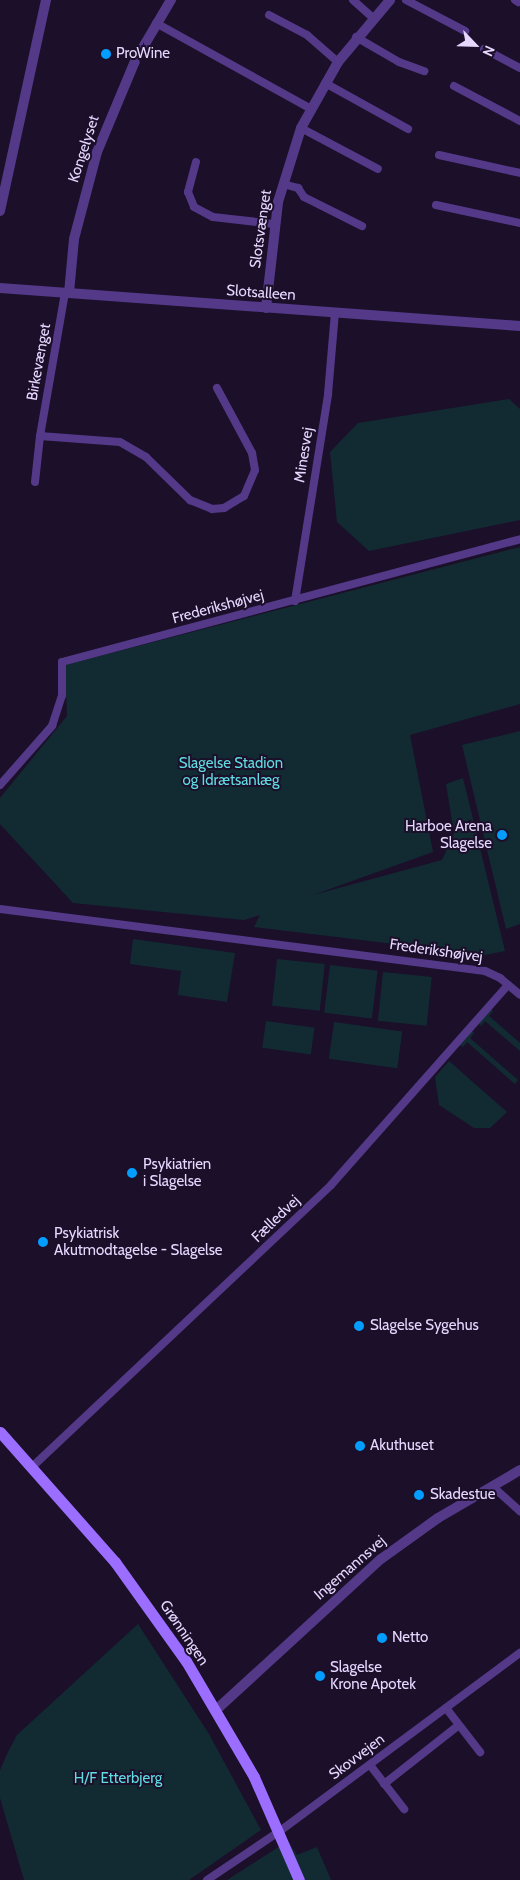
<!DOCTYPE html>
<meta charset="utf-8">
<style>
body{margin:0}
#map{position:relative;width:520px;height:1880px;overflow:hidden;background:#1b0f29;font-family:Cabin,sans-serif}
div>[style]{position:absolute}
.green>*{inset:0;background:#122b33;transform-origin:0 0}
.minor>*{height:8px;margin:-4px;padding:0 4px;transform-origin:4px;border-radius:4px;background:#543989}
.tertiary>*{height:10px;margin:-5px;padding:0 5px;transform-origin:5px;border-radius:5px;background:#543989}
.secondary>*{height:11px;margin:-5.5px;padding:0 5.5px;transform-origin:5.5px;border-radius:5.5px;background:#9c6eff}
.dots>*{width:14px;height:14px;translate:-50% -50%;box-sizing:border-box;border:2px solid #1b0f29;border-radius:50%}
span{translate:-50% -50%;white-space:nowrap;text-align:center;line-height:1.15;-webkit-text-stroke:4px #1b0f29;paint-order:stroke}
.poi-label{font-size:15px;color:#e7d7ff}
.left{translate:0 -50%;text-align:left}
.right{translate:-100% -50%;text-align:right}
.street-label{font-size:15px;color:#e7d7ff}
.park-label{font-size:15px;color:#5fdde3}
.north{position:absolute;left:450px;top:20px;width:50px;height:50px;-webkit-text-stroke:4px #1b0f29;paint-order:stroke;rotate:114deg;font-size:14px;font-weight:700;line-height:20px;text-align:center;color:#e7d7ff}
.north::after{content:'';display:block;margin:auto;width:18px;height:22px;background:#e7d7ff;clip-path:polygon(50% 0,100% 100%,50% 72%,0 100%)}
</style>
<div id="map">
<div class="green">
<i style="clip-path:polygon(509px 399px,520px 409px,520px 520px,369px 551px,337px 522px,330px 452px,358px 423px)"></i>
<i style="clip-path:polygon(520px 547px,520px 704px,410px 735px,433px 852px,313px 895px,442px 860px,454px 833px,446px 784px,463px 778px,505px 951px,485px 955px,254px 927px,260px 915px,244px 920px,73px 903px,0 824px,0 798px,67px 716px,65px 665px)"></i>
<i style="clip-path:polygon(520px 731px,520px 924px,506px 929px,462px 745px)"></i>
<i style="clip-path:polygon(133px 939px,235px 953px,227px 1002px,178px 995px,181px 971px,130px 964px)"></i>
<i style="left:277px;top:959px;width:48px;height:47px;rotate:6deg"></i>
<i style="left:330px;top:965px;width:48px;height:48px;rotate:7deg"></i>
<i style="left:383px;top:972px;width:49px;height:49px;rotate:6deg"></i>
<i style="clip-path:polygon(491px 1009px,493px 1011px,489px 1016px,520px 1043px,520px 1051px,485px 1021px,481px 1026px,478px 1023px)"></i>
<i style="left:266px;top:1021px;width:49px;height:27px;rotate:8deg"></i>
<i style="left:334px;top:1022px;width:69px;height:37px;rotate:8deg"></i>
<i style="clip-path:polygon(472px 1031px,474px 1033px,470px 1038px,518px 1080px,515px 1084px,467px 1042px,463px 1047px,460px 1045px)"></i>
<i style="clip-path:polygon(449px 1061px,507px 1112px,490px 1128px,474px 1128px,439px 1105px,435px 1077px)"></i>
<i style="clip-path:polygon(138px 1624px,209px 1734px,261px 1830px,189px 1880px,24px 1880px,0 1798px,0 1770px,8px 1752px,17px 1735px)"></i>
<i style="clip-path:polygon(288px 1841px,297px 1855px,317px 1847px,331px 1880px,227px 1880px)"></i>
</div>
<div class="minor">
<i style="left:353px;top:0;width:27px;rotate:42deg"></i>
<i style="left:406px;top:0;width:67px;rotate:27.7deg"></i>
<i style="left:515px;top:0;width:4px;rotate:34deg"></i>
<i style="left:269px;top:15px;width:43px;rotate:27.8deg"></i>
<i style="left:307px;top:35px;width:41px;rotate:41.1deg"></i>
<i style="left:156px;top:23px;width:177px;rotate:29deg"></i>
<i style="left:356px;top:37px;width:50px;rotate:30.2deg"></i>
<i style="left:399px;top:62px;width:27px;rotate:20deg"></i>
<i style="left:484px;top:49px;width:41px;rotate:27.8deg"></i>
<i style="left:325px;top:83px;width:95px;rotate:29deg"></i>
<i style="left:454px;top:86px;width:75px;rotate:27.9deg"></i>
<i style="left:301px;top:128px;width:87px;rotate:28deg"></i>
<i style="left:439px;top:155px;width:83px;rotate:12.5deg"></i>
<i style="left:196px;top:162px;width:31px;rotate:105deg"></i>
<i style="left:188px;top:192px;width:16px;rotate:68deg"></i>
<i style="left:194px;top:207px;width:21px;rotate:28deg"></i>
<i style="left:213px;top:217px;width:61px;rotate:6.5deg"></i>
<i style="left:283px;top:184px;width:16px;rotate:15deg"></i>
<i style="left:298px;top:188px;width:11px;rotate:56deg"></i>
<i style="left:304px;top:197px;width:65px;rotate:26.6deg"></i>
<i style="left:436px;top:205px;width:86px;rotate:12.1deg"></i>
<i style="left:40px;top:436px;width:80px;rotate:4.3deg"></i>
<i style="left:120px;top:442px;width:30px;rotate:30deg"></i>
<i style="left:146px;top:457px;width:62px;rotate:44.3deg"></i>
<i style="left:190px;top:500px;width:24px;rotate:22deg"></i>
<i style="left:212px;top:509px;width:12px;rotate:-5deg"></i>
<i style="left:224px;top:508px;width:23px;rotate:-31deg"></i>
<i style="left:244px;top:496px;width:28px;rotate:-67deg"></i>
<i style="left:255px;top:470px;width:17px;rotate:-100deg"></i>
<i style="left:252px;top:453px;width:74px;rotate:-118.3deg"></i>
<i style="left:35px;top:482px;width:46px;rotate:-83.8deg"></i>
<i style="left:40px;top:436px;width:145px;rotate:-80.1deg"></i>
<i style="left:295px;top:601px;width:210px;rotate:-80.9deg"></i>
<i style="left:328px;top:394px;width:81px;rotate:-85.1deg"></i>
<i style="left:0;top:785px;width:79px;rotate:-48.6deg"></i>
<i style="left:52px;top:726px;width:33px;rotate:-72deg"></i>
<i style="left:62px;top:695px;width:33px;rotate:-90deg"></i>
<i style="left:62px;top:662px;width:474px;rotate:-15deg"></i>
<i style="left:0;top:909px;width:489px;rotate:7.3deg"></i>
<i style="left:485px;top:971px;width:17px;rotate:25deg"></i>
<i style="left:500px;top:978px;width:26px;rotate:40deg"></i>
<i style="left:32px;top:1467px;width:411px;rotate:-43.3deg"></i>
<i style="left:331px;top:1185px;width:267px;rotate:-48.5deg"></i>
<i style="left:492px;top:1486px;width:38px;rotate:42deg"></i>
<i style="left:446px;top:1708px;width:56px;rotate:52.3deg"></i>
<i style="left:370px;top:1765px;width:56px;rotate:52.3deg"></i>
<i style="left:384px;top:1784px;width:95px;rotate:-38.2deg"></i>
<i style="left:207px;top:1880px;width:88px;rotate:-33.9deg"></i>
<i style="left:280px;top:1831px;width:299px;rotate:-36.6deg"></i>
</div>
<div class="tertiary">
<i style="left:0;top:211px;width:216px;rotate:-77.7deg"></i>
<i style="left:0;top:288px;width:521px;rotate:4.18deg"></i>
<i style="left:69px;top:293px;width:54px;rotate:-84.7deg"></i>
<i style="left:74px;top:239px;width:90px;rotate:-75.2deg"></i>
<i style="left:97px;top:152px;width:99px;rotate:-67.3deg"></i>
<i style="left:135px;top:61px;width:71px;rotate:-59.5deg"></i>
<i style="left:266px;top:308px;width:107px;rotate:-83.5deg"></i>
<i style="left:278px;top:202px;width:77px;rotate:-72.7deg"></i>
<i style="left:301px;top:128px;width:76px;rotate:-60.7deg"></i>
<i style="left:338px;top:62px;width:81px;rotate:-50deg"></i>
<i style="left:216px;top:1710px;width:224px;rotate:-42.5deg"></i>
<i style="left:381px;top:1559px;width:70px;rotate:-35.7deg"></i>
<i style="left:438px;top:1518px;width:95px;rotate:-30.3deg"></i>
</div>
<div class="secondary">
<i style="left:0;top:1432px;width:174px;rotate:48.5deg"></i>
<i style="left:115px;top:1562px;width:122px;rotate:54.4deg"></i>
<i style="left:186px;top:1661px;width:134px;rotate:59.6deg"></i>
<i style="left:254px;top:1777px;width:112px;rotate:66.4deg"></i>
</div>
<div class="dots">
<i style="left:106px;top:54px;background:#039cff"></i>
<i style="left:502px;top:835px;background:#039cff"></i>
<i style="left:132px;top:1173px;background:#039cff"></i>
<i style="left:43px;top:1242px;background:#039cff"></i>
<i style="left:359px;top:1326px;background:#039cff"></i>
<i style="left:360px;top:1446px;background:#039cff"></i>
<i style="left:419px;top:1495px;background:#039cff"></i>
<i style="left:382px;top:1638px;background:#039cff"></i>
<i style="left:320px;top:1676px;background:#039cff"></i>
</div>
<div class="poi-label">
<span class="left" style="left:116px;top:54px">ProWine</span>
<span class="right" style="left:492px;top:835px">Harboe Arena<br>Slagelse</span>
<span class="left" style="left:143px;top:1173px">Psykiatrien<br>i Slagelse</span>
<span class="left" style="left:54px;top:1242px">Psykiatrisk<br>Akutmodtagelse - Slagelse</span>
<span class="left" style="left:370px;top:1326px">Slagelse Sygehus</span>
<span class="left" style="left:370px;top:1446px">Akuthuset</span>
<span class="left" style="left:430px;top:1495px">Skadestue</span>
<span class="left" style="left:392px;top:1638px">Netto</span>
<span class="left" style="left:330px;top:1676px">Slagelse<br>Krone Apotek</span>
</div>
<div class="street-label">
<span style="left:84px;top:149px;rotate:-72deg">Kongelyset</span>
<span style="left:261px;top:229px;rotate:-82deg">Slotsvænget</span>
<span style="left:261px;top:293px;rotate:4deg">Slotsalleen</span>
<span style="left:39px;top:362px;rotate:-80deg">Birkevænget</span>
<span style="left:304px;top:455px;rotate:-81deg">Minesvej</span>
<span style="left:218px;top:607px;rotate:-15deg">Frederikshøjvej</span>
<span style="left:436px;top:951px;rotate:8deg">Frederikshøjvej</span>
<span style="left:276px;top:1219px;rotate:-44deg">Fælledvej</span>
<span style="left:350px;top:1568px;rotate:-41deg">Ingemannsvej</span>
<span style="left:184px;top:1633px;rotate:56deg">Grønningen</span>
<span style="left:357px;top:1757px;rotate:-37deg">Skovvejen</span>
</div>
<div class="park-label">
<span style="left:231px;top:772px">Slagelse Stadion<br>og Idrætsanlæg</span>
<span style="left:118px;top:1779px">H/F Etterbjerg</span>
</div>
<div class="north">N</div>
</div>
